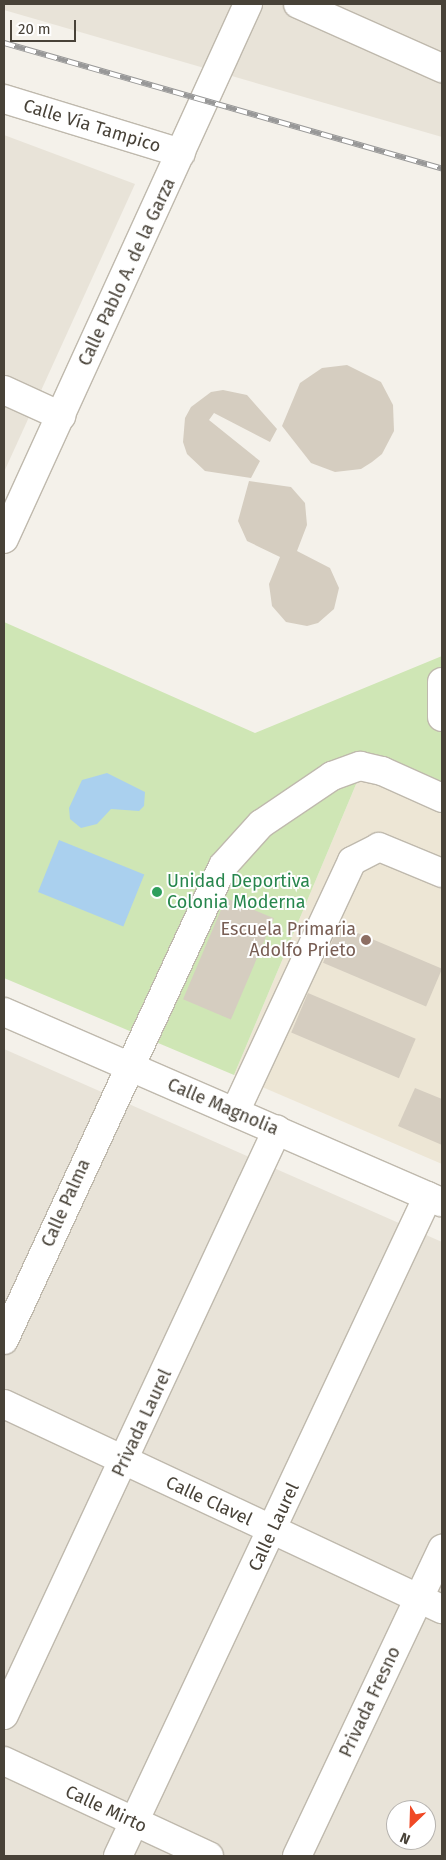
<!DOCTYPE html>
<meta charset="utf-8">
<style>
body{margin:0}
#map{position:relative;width:446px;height:1860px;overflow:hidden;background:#f4f1ea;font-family:"Fira Sans",sans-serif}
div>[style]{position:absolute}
.residential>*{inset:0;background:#e8e3d8}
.education>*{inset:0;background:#ede6d5}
.green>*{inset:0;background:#cfe6b5}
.water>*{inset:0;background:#aad0ee;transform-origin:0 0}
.building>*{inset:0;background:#d5cdc0;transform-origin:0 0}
.roads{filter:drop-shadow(1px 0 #bfb9ad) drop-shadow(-1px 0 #bfb9ad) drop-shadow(0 1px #bfb9ad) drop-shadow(0 -1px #bfb9ad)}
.minor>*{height:28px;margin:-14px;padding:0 14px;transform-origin:14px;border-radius:14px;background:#fff}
.rail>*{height:5.5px;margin-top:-2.75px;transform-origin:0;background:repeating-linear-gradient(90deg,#fff 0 11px,#989898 0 22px);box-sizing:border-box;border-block:1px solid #989898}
.dots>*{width:14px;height:14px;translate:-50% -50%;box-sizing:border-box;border:2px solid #fff;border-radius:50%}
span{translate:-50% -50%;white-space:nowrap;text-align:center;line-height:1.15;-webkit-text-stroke:4px #fff;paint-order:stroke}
.street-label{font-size:18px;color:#484238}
.leisure-label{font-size:18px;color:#27864d}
.left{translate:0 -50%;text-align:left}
.education-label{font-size:18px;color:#785e54}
.right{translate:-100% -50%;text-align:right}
.frame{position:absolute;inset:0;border:5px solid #484238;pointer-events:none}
.north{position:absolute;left:386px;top:1800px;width:50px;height:50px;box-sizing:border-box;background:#fff;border:1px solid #b6b3af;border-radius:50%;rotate:204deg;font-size:14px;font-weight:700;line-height:20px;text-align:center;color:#484238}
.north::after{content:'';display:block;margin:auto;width:18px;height:22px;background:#f04925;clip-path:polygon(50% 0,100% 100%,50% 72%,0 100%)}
.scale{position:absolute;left:10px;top:20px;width:66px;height:22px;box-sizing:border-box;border:2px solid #484238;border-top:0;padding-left:6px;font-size:15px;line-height:18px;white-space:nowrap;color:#484238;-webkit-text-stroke:4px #fff;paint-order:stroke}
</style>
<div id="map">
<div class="residential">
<i style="clip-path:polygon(4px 4px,442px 4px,442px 137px,4px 10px)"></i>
<i style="clip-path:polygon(4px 135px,135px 184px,4px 472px)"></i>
<i style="clip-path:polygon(evenodd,4px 1049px,442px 1242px,442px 1856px,4px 1856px,4px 1049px,396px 1810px,426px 1810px,426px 1840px,396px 1840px,396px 1810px)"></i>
</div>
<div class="education">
<i style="clip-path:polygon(362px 770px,442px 805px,442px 1164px,234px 1075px)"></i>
</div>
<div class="green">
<i style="clip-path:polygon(4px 622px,255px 733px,442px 656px,442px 805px,362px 770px,234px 1075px,4px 978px)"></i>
</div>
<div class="water">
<i style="clip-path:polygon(107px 773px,145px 792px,144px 806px,139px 811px,111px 809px,97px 824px,81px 828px,70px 819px,69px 808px,82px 780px)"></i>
<i style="left:59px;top:840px;width:92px;height:56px;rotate:22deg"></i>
</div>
<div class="building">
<i style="clip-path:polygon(347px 365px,381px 382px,393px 405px,394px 431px,382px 454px,372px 462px,361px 469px,335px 472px,311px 463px,282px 426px,300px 383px,322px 368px)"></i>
<i style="clip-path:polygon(223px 390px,247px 395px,277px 429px,270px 442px,214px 413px,209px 420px,260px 461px,251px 478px,205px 471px,187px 454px,183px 442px,185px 418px,191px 407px,211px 392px)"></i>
<i style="clip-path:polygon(249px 481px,291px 487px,305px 503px,307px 525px,297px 551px,330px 568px,339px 588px,334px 609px,318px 623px,307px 626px,286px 622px,272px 606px,269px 584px,280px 557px,247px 541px,238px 521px)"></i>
<i style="left:226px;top:898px;width:52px;height:110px;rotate:23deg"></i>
<i style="left:339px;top:925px;width:112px;height:41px;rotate:23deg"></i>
<i style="left:308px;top:993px;width:117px;height:43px;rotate:23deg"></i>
<i style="clip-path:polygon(415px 1088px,442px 1099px,442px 1145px,398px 1126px)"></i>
</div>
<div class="roads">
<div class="minor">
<i style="left:298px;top:4px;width:158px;rotate:24deg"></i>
<i style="left:4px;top:99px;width:185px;rotate:17deg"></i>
<i style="left:4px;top:390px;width:63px;rotate:24.5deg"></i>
<i style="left:4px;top:539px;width:588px;rotate:-65.48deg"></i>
<i style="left:442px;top:682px;width:35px;rotate:90deg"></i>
<i style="left:4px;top:1012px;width:477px;rotate:23.5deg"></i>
<i style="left:235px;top:1112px;width:277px;rotate:-65deg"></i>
<i style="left:352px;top:861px;width:30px;rotate:-27deg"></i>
<i style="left:379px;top:847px;width:68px;rotate:22.4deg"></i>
<i style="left:4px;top:1340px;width:522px;rotate:-65.2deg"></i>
<i style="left:223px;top:866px;width:57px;rotate:-47.9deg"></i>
<i style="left:261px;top:824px;width:86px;rotate:-34.1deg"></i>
<i style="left:332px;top:776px;width:30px;rotate:-20deg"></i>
<i style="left:360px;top:766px;width:23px;rotate:13deg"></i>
<i style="left:382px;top:771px;width:66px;rotate:24.2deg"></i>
<i style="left:4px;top:1404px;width:484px;rotate:25.1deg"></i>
<i style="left:4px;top:1715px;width:646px;rotate:-64.98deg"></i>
<i style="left:4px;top:1761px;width:226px;rotate:24.9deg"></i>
<i style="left:118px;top:1856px;width:729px;rotate:-64.84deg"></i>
<i style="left:297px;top:1856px;width:340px;rotate:-64.7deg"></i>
</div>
</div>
<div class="rail">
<i style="left:4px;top:43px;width:456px;rotate:16deg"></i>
</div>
<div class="dots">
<i style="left:157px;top:892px;background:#2e9e5b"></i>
<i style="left:366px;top:940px;background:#8d6e63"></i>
</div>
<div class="street-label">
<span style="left:92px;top:126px;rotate:17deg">Calle Vía Tampico</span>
<span style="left:127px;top:272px;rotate:-65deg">Calle Pablo A. de la Garza</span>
<span style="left:223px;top:1107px;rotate:23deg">Calle Magnolia</span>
<span style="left:66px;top:1203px;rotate:-66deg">Calle Palma</span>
<span style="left:142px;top:1423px;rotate:-65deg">Privada Laurel</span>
<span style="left:209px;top:1501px;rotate:25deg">Calle Clavel</span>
<span style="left:274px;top:1527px;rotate:-65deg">Calle Laurel</span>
<span style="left:370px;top:1702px;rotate:-65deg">Privada Fresno</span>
<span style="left:106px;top:1809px;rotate:25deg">Calle Mirto</span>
</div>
<div class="leisure-label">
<span class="left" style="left:167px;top:892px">Unidad Deportiva<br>Colonia Moderna</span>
</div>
<div class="education-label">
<span class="right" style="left:356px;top:940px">Escuela Primaria<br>Adolfo Prieto</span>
</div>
<div class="frame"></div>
<div class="north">N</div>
<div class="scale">20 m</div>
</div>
